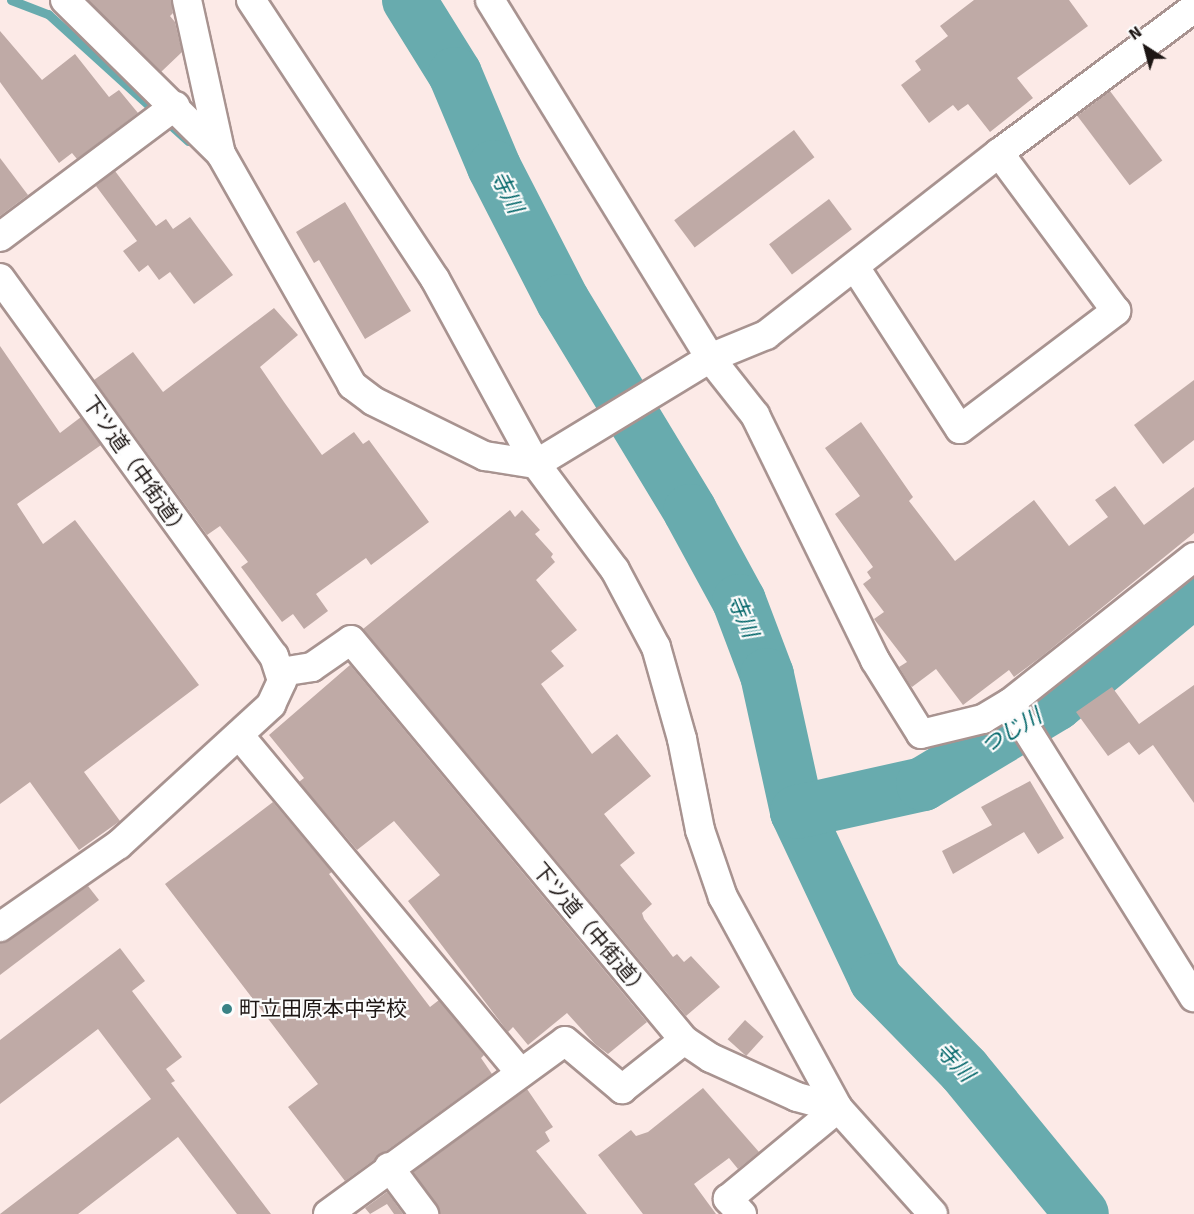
<!DOCTYPE html>
<meta charset="utf-8">
<style>
body{margin:0}
#map{position:relative;width:1194px;height:1214px;overflow:hidden;background:#fceae7;font-family:Signika,"Noto Sans JP",sans-serif}
div>[style]{position:absolute}
.stream>*{height:9px;margin:-4.5px;padding:0 4.5px;transform-origin:4.5px;border-radius:4.5px;background:#68abae}
.river>*{height:54px;margin:-27px;padding:0 27px;transform-origin:27px;border-radius:27px;background:#68abae}
.building>*{inset:0;background:#bfaaa6;transform-origin:0 0}
.roads{filter:drop-shadow(2px 0 #a89390) drop-shadow(-2px 0 #a89390) drop-shadow(0 2px #a89390) drop-shadow(0 -2px #a89390)}
.minor>*{height:28px;margin:-14px;padding:0 14px;transform-origin:14px;border-radius:14px;background:#fff}
.dots>*{width:16px;height:16px;translate:-50% -50%;box-sizing:border-box;border:3px solid #fcfcfc;border-radius:50%}
span{translate:-50% -50%;white-space:nowrap;text-align:center;line-height:1.15;-webkit-text-stroke:4.5px #fcfcfc;paint-order:stroke}
.street-label{font-size:21px;color:#1d1614}
.poi-label{font-size:21px;color:#1d1614}
.left{translate:0 -50%;text-align:left}
.water-label{font-size:22px;color:#006568;font-style:italic}
.north{position:absolute;left:1116px;top:18px;width:60px;height:60px;-webkit-text-stroke:4px #fcfcfc;paint-order:stroke;rotate:324deg;font-size:16px;font-weight:700;line-height:24px;text-align:center;color:#1d1614}
.north::after{content:'';display:block;margin:auto;width:21px;height:27px;background:#1d1614;clip-path:polygon(50% 0,100% 100%,50% 72%,0 100%)}
</style>
<div id="map">
<div class="stream">
<i style="left:11px;top:0;width:40px;rotate:21deg"></i>
<i style="left:48px;top:14px;width:189px;rotate:42.2deg"></i>
</div>
<div class="river">
<i style="left:409px;top:0;width:87px;rotate:58.1deg"></i>
<i style="left:455px;top:74px;width:101px;rotate:67.2deg"></i>
<i style="left:494px;top:167px;width:151px;rotate:62.8deg"></i>
<i style="left:563px;top:301px;width:245px;rotate:58.8deg"></i>
<i style="left:690px;top:511px;width:102px;rotate:61.4deg"></i>
<i style="left:739px;top:601px;width:79px;rotate:69.3deg"></i>
<i style="left:767px;top:675px;width:140px;rotate:77.6deg"></i>
<i style="left:797px;top:812px;width:186px;rotate:64.8deg"></i>
<i style="left:876px;top:980px;width:126px;rotate:45.6deg"></i>
<i style="left:964px;top:1070px;width:186px;rotate:50.7deg"></i>
<i style="left:797px;top:812px;width:129px;rotate:-12.5deg"></i>
<i style="left:923px;top:784px;width:155px;rotate:-31deg"></i>
<i style="left:1056px;top:704px;width:179px;rotate:-39.6deg"></i>
</div>
<div class="building">
<i style="clip-path:polygon(88px 0,171px 0,173px 13px,170px 16px,175px 22px,182px 52px,161px 72px)"></i>
<i style="clip-path:polygon(974px 0,1069px 0,1088px 26px,1017px 78px,1033px 98px,990px 132px,968px 104px,958px 111px,953px 105px,929px 123px,901px 85px,921px 70px,915px 61px,948px 36px,940px 26px)"></i>
<i style="clip-path:polygon(0 31px,42px 80px,75px 54px,109px 97px,119px 90px,138px 113px,77px 159px,72px 153px,59px 163px,0 82px)"></i>
<i style="left:1110px;top:91px;width:87px;height:41px;rotate:53deg"></i>
<i style="left:794px;top:130px;width:34px;height:150px;rotate:53deg"></i>
<i style="clip-path:polygon(0 158px,28px 195px,0 216px)"></i>
<i style="clip-path:polygon(115px 171px,156px 226px,166px 219px,173px 229px,190px 217px,233px 275px,194px 304px,170px 272px,159px 280px,148px 265px,139px 272px,123px 251px,137px 241px,96px 186px)"></i>
<i style="left:829px;top:199px;width:38px;height:75px;rotate:53deg"></i>
<i style="clip-path:polygon(345px 202px,411px 311px,365px 339px,319px 260px,314px 263px,296px 232px)"></i>
<i style="clip-path:polygon(274px 308px,298px 335px,260px 367px,284px 402px,322px 455px,354px 432px,363px 444px,369px 440px,429px 522px,371px 565px,366px 558px,316px 594px,328px 611px,304px 629px,293px 614px,282px 622px,241px 567px,248px 562px,220px 526px,207px 535px,94px 380px,133px 352px,163px 392px)"></i>
<i style="clip-path:polygon(0 346px,60px 433px,81px 417px,101px 445px,17px 504px,43px 544px,75px 520px,199px 685px,84px 772px,120px 821px,79px 850px,30px 782px,0 804px)"></i>
<i style="clip-path:polygon(1194px 380px,1194px 440px,1163px 464px,1134px 425px)"></i>
<i style="clip-path:polygon(861px 422px,913px 497px,909px 501px,955px 561px,1034px 500px,1069px 546px,1108px 517px,1095px 500px,1115px 486px,1144px 525px,1194px 487px,1194px 533px,1041px 657px,1014px 677px,1009px 670px,963px 705px,936px 669px,912px 687px,910px 685px,899px 667px,907px 662px,874px 619px,884px 612px,863px 584px,871px 578px,867px 572px,873px 567px,835px 514px,860px 496px,825px 448px)"></i>
<i style="clip-path:polygon(510px 510px,515px 517px,522px 510px,540px 530px,535px 534px,553px 554px,551px 557px,555px 562px,536px 580px,577px 630px,551px 651px,564px 666px,541px 684px,592px 754px,617px 734px,651px 776px,604px 814px,635px 853px,620px 865px,652px 904px,642px 913px,644px 919px,673px 957px,677px 954px,684px 962px,691px 956px,720px 987px,686px 1016px,363px 629px)"></i>
<i style="clip-path:polygon(350px 665px,647px 1022px,608px 1054px,595px 1044px,567px 1013px,528px 1045px,513px 1027px,508px 1032px,408px 901px,440px 875px,394px 821px,357px 850px,299px 782px,304px 778px,269px 735px)"></i>
<i style="clip-path:polygon(1194px 685px,1194px 803px,1153px 745px,1139px 755px,1129px 742px,1108px 756px,1076px 712px,1112px 687px,1139px 724px)"></i>
<i style="clip-path:polygon(1030px 781px,1064px 838px,1038px 854px,1024px 832px,953px 874px,942px 851px,992px 825px,981px 807px)"></i>
<i style="clip-path:polygon(273px 802px,332px 872px,329px 874px,430px 1007px,439px 1000px,484px 1055px,481px 1058px,492px 1074px,345px 1181px,288px 1107px,318px 1084px,165px 884px)"></i>
<i style="clip-path:polygon(88px 886px,99px 900px,0 975px,0 943px)"></i>
<i style="clip-path:polygon(120px 948px,145px 981px,132px 991px,182px 1057px,166px 1069px,175px 1081px,171px 1083px,271px 1214px,237px 1214px,178px 1137px,78px 1214px,0 1214px,151px 1099px,98px 1029px,0 1104px,0 1040px)"></i>
<i style="left:745px;top:1020px;width:25px;height:26px;rotate:42deg"></i>
<i style="clip-path:polygon(703px 1088px,759px 1152px,738px 1169px,729px 1158px,694px 1184px,716px 1214px,643px 1214px,598px 1155px,631px 1130px,636px 1136px,648px 1132px)"></i>
<i style="clip-path:polygon(527px 1089px,553px 1127px,545px 1132px,550px 1141px,536px 1151px,587px 1214px,440px 1214px,413px 1172px)"></i>
<i style="clip-path:polygon(387px 1192px,403px 1214px,394px 1214px,387px 1204px,370px 1214px,365px 1208px)"></i>
</div>
<div class="roads">
<div class="minor">
<i style="left:65px;top:0;width:219px;rotate:44.6deg"></i>
<i style="left:187px;top:0;width:158px;rotate:77.6deg"></i>
<i style="left:221px;top:154px;width:266px;rotate:60.4deg"></i>
<i style="left:352px;top:385px;width:26px;rotate:37deg"></i>
<i style="left:373px;top:401px;width:125px;rotate:26.2deg"></i>
<i style="left:485px;top:456px;width:52px;rotate:8.9deg"></i>
<i style="left:536px;top:464px;width:204px;rotate:-31.3deg"></i>
<i style="left:710px;top:358px;width:61px;rotate:-22.3deg"></i>
<i style="left:766px;top:335px;width:296px;rotate:-38deg"></i>
<i style="left:999px;top:153px;width:243px;rotate:-36.6deg"></i>
<i style="left:251px;top:0;width:334px;rotate:56.6deg"></i>
<i style="left:435px;top:279px;width:211px;rotate:61.4deg"></i>
<i style="left:536px;top:464px;width:132px;rotate:53.3deg"></i>
<i style="left:615px;top:570px;width:87px;rotate:62deg"></i>
<i style="left:656px;top:647px;width:96px;rotate:74.2deg"></i>
<i style="left:682px;top:739px;width:93px;rotate:78.8deg"></i>
<i style="left:700px;top:830px;width:71px;rotate:71.1deg"></i>
<i style="left:723px;top:897px;width:240px;rotate:61.4deg"></i>
<i style="left:838px;top:1108px;width:142px;rotate:48.1deg"></i>
<i style="left:490px;top:0;width:420px;rotate:58.4deg"></i>
<i style="left:710px;top:358px;width:73px;rotate:51.7deg"></i>
<i style="left:755px;top:415px;width:273px;rotate:63.9deg"></i>
<i style="left:875px;top:660px;width:87px;rotate:58.1deg"></i>
<i style="left:921px;top:734px;width:64px;rotate:-13.6deg"></i>
<i style="left:983px;top:719px;width:31px;rotate:-31deg"></i>
<i style="left:1010px;top:703px;width:235px;rotate:-38.4deg"></i>
<i style="left:0;top:237px;width:219px;rotate:-36.8deg"></i>
<i style="left:855px;top:267px;width:193px;rotate:57.1deg"></i>
<i style="left:960px;top:429px;width:196px;rotate:-37.1deg"></i>
<i style="left:1116px;top:311px;width:197px;rotate:-126.5deg"></i>
<i style="left:0;top:278px;width:467px;rotate:54.1deg"></i>
<i style="left:274px;top:656px;width:26px;rotate:72deg"></i>
<i style="left:282px;top:681px;width:26px;rotate:115deg"></i>
<i style="left:271px;top:705px;width:207px;rotate:137.5deg"></i>
<i style="left:118px;top:845px;width:144px;rotate:145.2deg"></i>
<i style="left:281px;top:672px;width:31px;rotate:-9deg"></i>
<i style="left:312px;top:667px;width:47px;rotate:-34.7deg"></i>
<i style="left:351px;top:640px;width:520px;rotate:50.22deg"></i>
<i style="left:684px;top:1040px;width:32px;rotate:34deg"></i>
<i style="left:711px;top:1058px;width:94px;rotate:24.4deg"></i>
<i style="left:797px;top:1097px;width:42px;rotate:15deg"></i>
<i style="left:1010px;top:703px;width:347px;rotate:58deg"></i>
<i style="left:239px;top:735px;width:440px;rotate:50.2deg"></i>
<i style="left:389px;top:1167px;width:59px;rotate:53.3deg"></i>
<i style="left:328px;top:1214px;width:293px;rotate:-36.1deg"></i>
<i style="left:565px;top:1041px;width:75px;rotate:40.1deg"></i>
<i style="left:622px;top:1089px;width:79px;rotate:-38.3deg"></i>
<i style="left:742px;top:1214px;width:21px;rotate:-133deg"></i>
<i style="left:728px;top:1199px;width:143px;rotate:-39.6deg"></i>
</div>
</div>
<div class="dots">
<i style="left:227px;top:1009px;background:#398285"></i>
</div>
<div class="street-label">
<span style="left:136px;top:467px;rotate:55deg">下ツ道（中街道）</span>
<span style="left:591px;top:930px;rotate:50deg">下ツ道（中街道）</span>
</div>
<div class="poi-label">
<span class="left" style="left:239px;top:1009px">町立田原本中学校</span>
</div>
<div class="water-label">
<span style="left:507px;top:192px;rotate:63deg">寺川</span>
<span style="left:743px;top:616px;rotate:67deg">寺川</span>
<span style="left:1011px;top:731px;rotate:-31deg">つじ川</span>
<span style="left:955px;top:1062px;rotate:47deg">寺川</span>
</div>
<div class="north">N</div>
</div>
